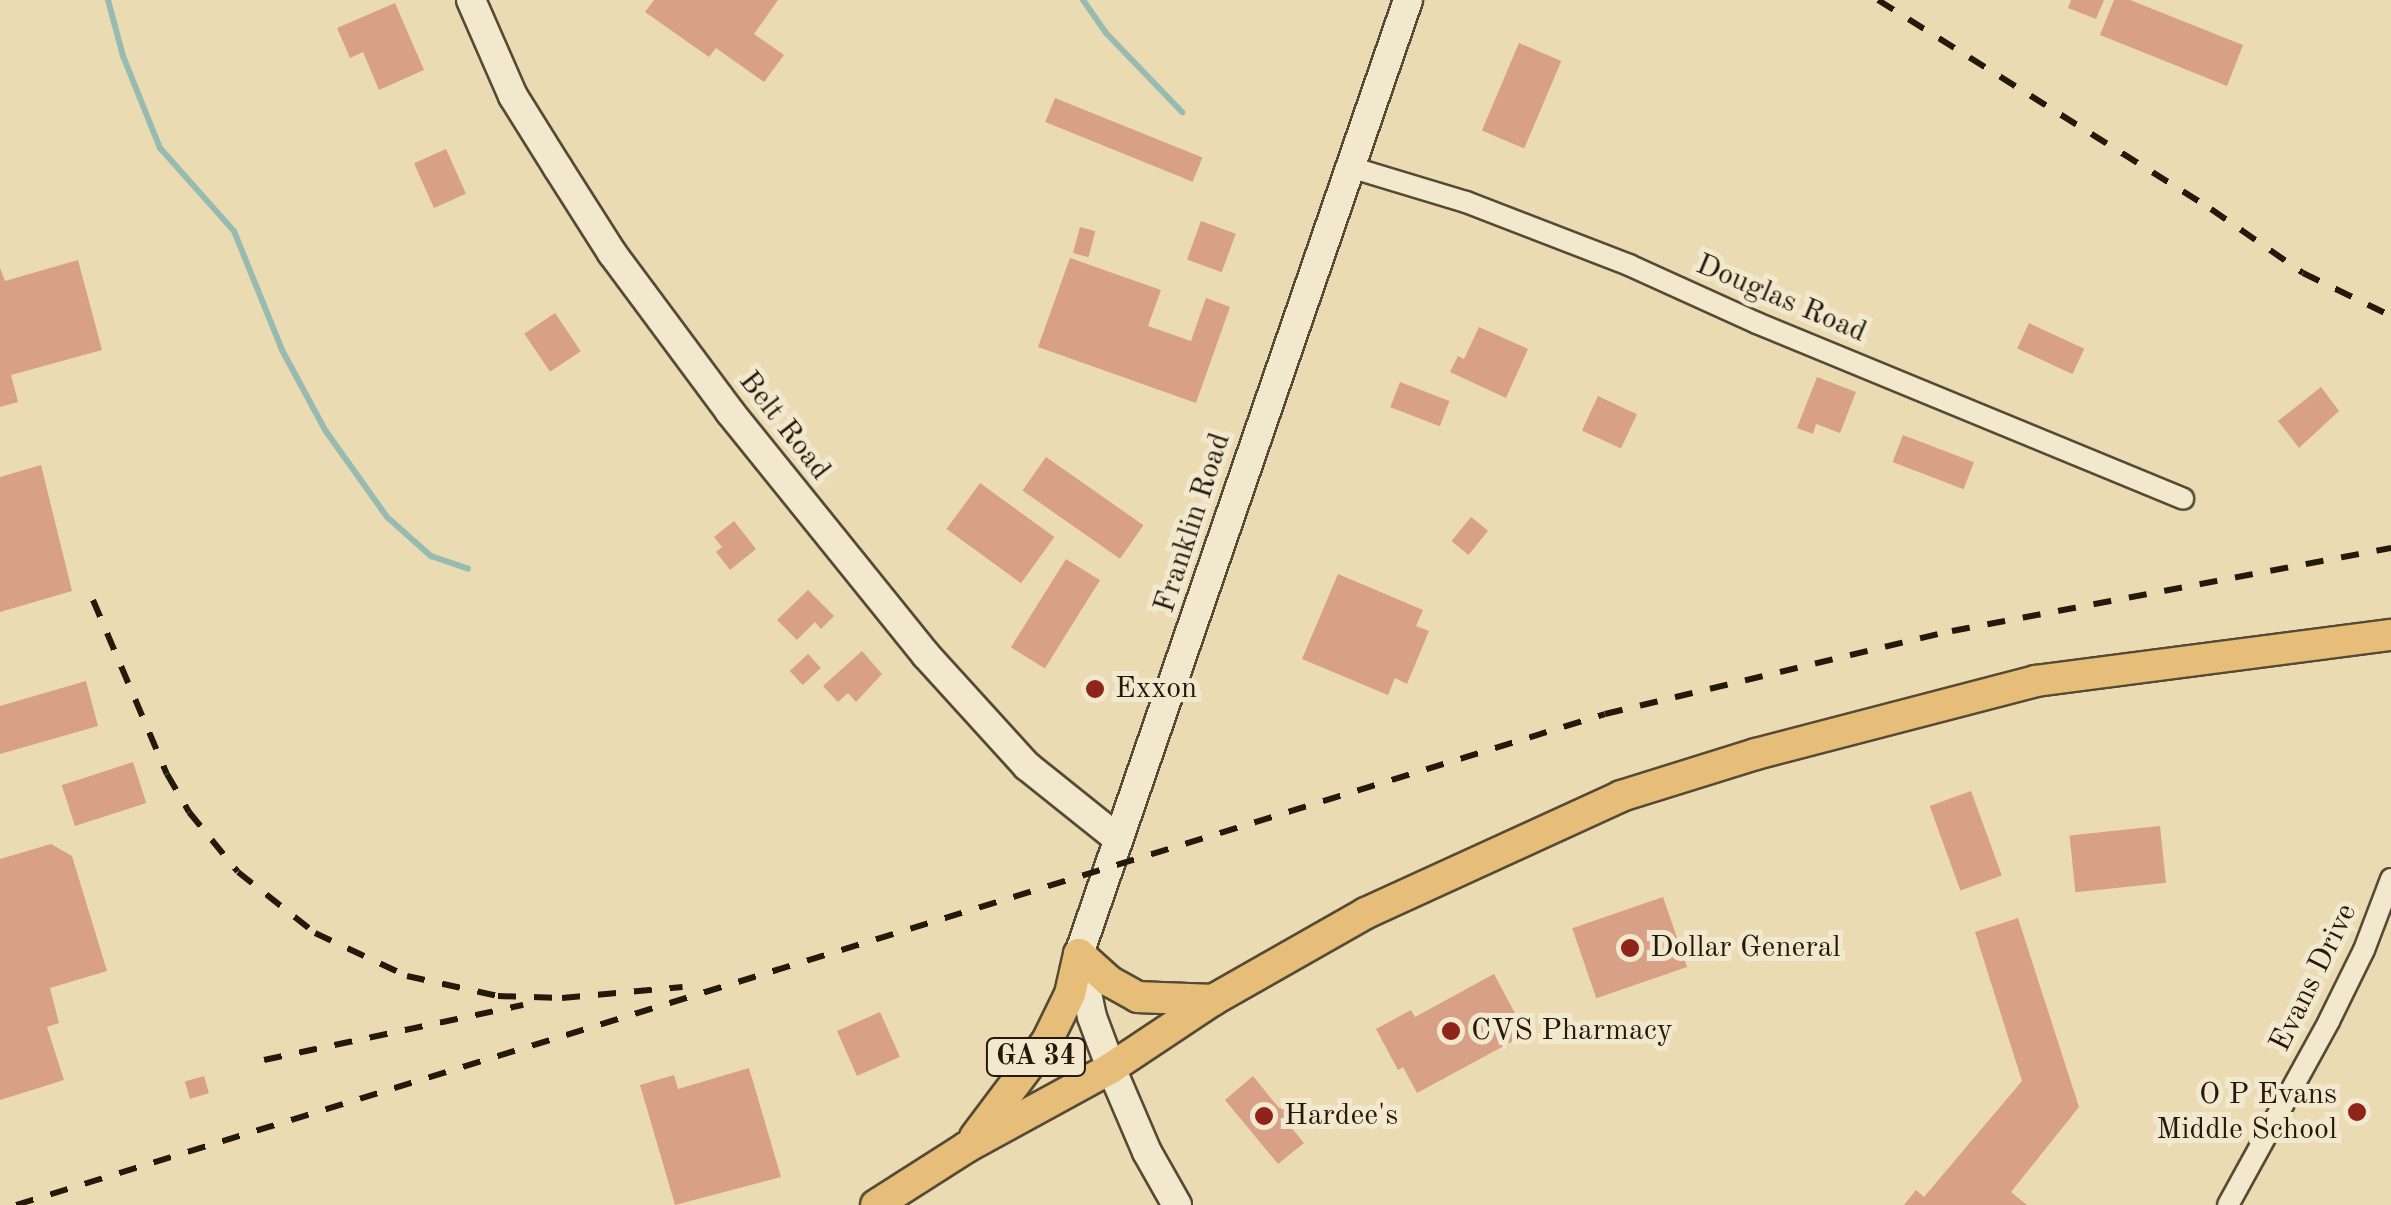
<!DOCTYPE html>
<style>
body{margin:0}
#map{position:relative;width:2391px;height:1205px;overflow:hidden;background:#ebdbb3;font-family:"Old Standard TT",serif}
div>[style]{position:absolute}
.stream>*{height:6px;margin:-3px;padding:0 3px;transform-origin:3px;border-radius:3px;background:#98bbb1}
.building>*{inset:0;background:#d8a086;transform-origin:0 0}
.roads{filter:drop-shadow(2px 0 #564a35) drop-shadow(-2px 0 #564a35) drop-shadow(0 2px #564a35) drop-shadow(0 -2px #564a35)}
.street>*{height:20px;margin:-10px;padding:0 10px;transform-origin:10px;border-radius:10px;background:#f2e8ce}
.secondary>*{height:28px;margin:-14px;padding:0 14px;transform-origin:14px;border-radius:14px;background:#f2e8ce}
.primary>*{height:30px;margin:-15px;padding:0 15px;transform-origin:15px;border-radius:15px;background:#e6be7a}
.rail>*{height:6px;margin-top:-3px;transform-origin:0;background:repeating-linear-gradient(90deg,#24190b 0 18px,transparent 0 36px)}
.dots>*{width:28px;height:28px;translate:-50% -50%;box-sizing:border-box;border:5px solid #f2e8ce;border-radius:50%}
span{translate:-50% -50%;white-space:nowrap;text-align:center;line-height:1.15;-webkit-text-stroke:10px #f2e8ce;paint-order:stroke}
.shield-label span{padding:2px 8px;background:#f2e8ce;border:2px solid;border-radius:8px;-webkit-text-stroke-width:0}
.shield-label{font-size:28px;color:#24190b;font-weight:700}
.street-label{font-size:30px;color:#24190b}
.poi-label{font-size:30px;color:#24190b}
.left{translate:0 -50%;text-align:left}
.right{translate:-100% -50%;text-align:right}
</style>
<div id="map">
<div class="stream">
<i style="left:108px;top:0;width:58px;rotate:75deg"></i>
<i style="left:123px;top:56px;width:99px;rotate:68.1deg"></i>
<i style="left:160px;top:148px;width:111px;rotate:48.3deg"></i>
<i style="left:234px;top:231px;width:128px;rotate:68deg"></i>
<i style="left:282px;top:350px;width:91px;rotate:61.7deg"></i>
<i style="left:325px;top:430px;width:107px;rotate:54.5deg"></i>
<i style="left:387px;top:517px;width:59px;rotate:41.6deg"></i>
<i style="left:431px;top:556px;width:39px;rotate:19deg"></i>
<i style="left:1083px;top:0;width:40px;rotate:55.1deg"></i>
<i style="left:1106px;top:33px;width:110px;rotate:46.1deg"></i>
</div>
<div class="building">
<i style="clip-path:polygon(654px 0,778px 0,754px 34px,784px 55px,764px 82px,716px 48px,709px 57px,645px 12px)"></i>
<i style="clip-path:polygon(2071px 0,2104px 0,2096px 19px,2068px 8px)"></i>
<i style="clip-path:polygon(2114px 0,2130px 0,2243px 45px,2227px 86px,2100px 35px)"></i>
<i style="clip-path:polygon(395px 3px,424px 70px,379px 90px,363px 52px,350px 58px,337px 28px)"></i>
<i style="left:1519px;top:43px;width:46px;height:95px;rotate:23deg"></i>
<i style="left:1055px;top:98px;width:159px;height:26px;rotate:22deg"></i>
<i style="left:446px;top:149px;width:49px;height:35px;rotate:66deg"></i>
<i style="left:1201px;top:221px;width:37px;height:41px;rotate:20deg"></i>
<i style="left:1080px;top:227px;width:16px;height:27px;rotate:15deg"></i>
<i style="clip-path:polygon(1070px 258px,1161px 290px,1148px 326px,1191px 341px,1206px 298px,1230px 307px,1196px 403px,1038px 347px)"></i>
<i style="clip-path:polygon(78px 260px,102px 350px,11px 375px,18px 402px,0 407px,0 268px,5px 281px)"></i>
<i style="left:555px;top:313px;width:46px;height:37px;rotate:56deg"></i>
<i style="left:2029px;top:323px;width:61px;height:28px;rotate:25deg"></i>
<i style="clip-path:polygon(1479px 327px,1528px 349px,1506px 398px,1450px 372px,1458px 356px,1464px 359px)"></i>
<i style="clip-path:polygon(1817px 377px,1856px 392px,1840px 433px,1816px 424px,1813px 434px,1797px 428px)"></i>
<i style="left:1400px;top:382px;width:53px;height:27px;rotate:21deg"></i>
<i style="clip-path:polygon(2321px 387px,2339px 411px,2299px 448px,2278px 421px)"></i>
<i style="left:1598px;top:396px;width:43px;height:38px;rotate:25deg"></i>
<i style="left:1903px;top:435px;width:76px;height:29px;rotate:21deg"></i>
<i style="left:1046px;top:457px;width:119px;height:41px;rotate:35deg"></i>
<i style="clip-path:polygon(41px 465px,72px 591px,0 612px,0 477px)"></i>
<i style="left:980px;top:483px;width:92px;height:57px;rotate:36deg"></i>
<i style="left:1471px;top:517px;width:22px;height:31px;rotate:39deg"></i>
<i style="clip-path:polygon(734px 521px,756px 549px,730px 570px,716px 552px,722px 547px,714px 537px)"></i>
<i style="left:1066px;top:559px;width:40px;height:104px;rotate:32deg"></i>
<i style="clip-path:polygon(1338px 574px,1423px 610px,1416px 626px,1429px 631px,1407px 684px,1395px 678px,1388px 695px,1302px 659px)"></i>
<i style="clip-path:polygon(808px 590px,834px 616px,821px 629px,815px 622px,797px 640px,777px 620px)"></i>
<i style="clip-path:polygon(862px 651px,882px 674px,856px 702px,848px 693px,838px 702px,823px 686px)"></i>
<i style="left:808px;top:654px;width:19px;height:25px;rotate:47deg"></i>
<i style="clip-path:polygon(86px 681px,98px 726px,0 754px,0 706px)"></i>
<i style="left:133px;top:762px;width:43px;height:75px;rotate:72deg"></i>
<i style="left:1971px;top:791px;width:90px;height:44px;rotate:70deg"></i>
<i style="left:2160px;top:826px;width:57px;height:91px;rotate:84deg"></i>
<i style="clip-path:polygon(51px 844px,72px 856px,107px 971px,50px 988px,59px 1023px,47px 1027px,64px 1080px,0 1100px,0 859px)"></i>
<i style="left:1663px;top:897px;width:74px;height:96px;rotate:71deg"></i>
<i style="clip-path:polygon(2018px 918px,2079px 1107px,2011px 1192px,2027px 1205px,1904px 1205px,1916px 1190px,1924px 1197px,2022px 1081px,1975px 932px)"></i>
<i style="clip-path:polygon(1494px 974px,1526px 1034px,1417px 1093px,1403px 1067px,1398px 1070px,1376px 1029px,1411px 1010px,1415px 1017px)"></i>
<i style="left:880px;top:1012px;width:49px;height:47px;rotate:66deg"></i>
<i style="clip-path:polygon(749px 1068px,781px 1177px,675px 1205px,640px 1085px,674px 1075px,678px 1089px)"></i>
<i style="left:204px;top:1076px;width:18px;height:20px;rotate:74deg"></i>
<i style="clip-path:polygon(1253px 1076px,1279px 1108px,1288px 1101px,1296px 1111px,1285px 1120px,1304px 1143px,1278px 1164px,1225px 1100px)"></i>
</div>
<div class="roads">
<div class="street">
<i style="left:1350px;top:167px;width:121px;rotate:16.8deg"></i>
<i style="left:1466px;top:202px;width:175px;rotate:21.1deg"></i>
<i style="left:1629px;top:265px;width:141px;rotate:24.4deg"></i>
<i style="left:1757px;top:323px;width:461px;rotate:22.4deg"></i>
<i style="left:2228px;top:1205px;width:210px;rotate:-61.2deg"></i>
<i style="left:2329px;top:1021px;width:79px;rotate:-63.8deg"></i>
<i style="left:2364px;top:950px;width:76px;rotate:-69.2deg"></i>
</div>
<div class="secondary">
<i style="left:471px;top:0;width:105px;rotate:66.4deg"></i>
<i style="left:513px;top:96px;width:85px;rotate:58deg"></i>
<i style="left:558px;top:168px;width:101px;rotate:57.6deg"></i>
<i style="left:612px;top:253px;width:198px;rotate:53.4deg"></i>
<i style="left:730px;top:412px;width:312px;rotate:51.1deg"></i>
<i style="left:926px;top:655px;width:150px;rotate:47.7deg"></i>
<i style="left:1027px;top:766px;width:115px;rotate:38.7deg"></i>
<i style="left:1177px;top:1205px;width:61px;rotate:-119.5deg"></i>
<i style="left:1147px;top:1152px;width:91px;rotate:-113.2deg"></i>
<i style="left:1111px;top:1068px;width:54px;rotate:-110.4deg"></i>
<i style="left:1092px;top:1017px;width:64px;rotate:-101.7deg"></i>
<i style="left:1079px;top:954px;width:1009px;rotate:-70.97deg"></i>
</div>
<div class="primary">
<i style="left:975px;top:1137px;width:120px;rotate:-53.1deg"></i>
<i style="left:1047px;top:1041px;width:52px;rotate:-63.9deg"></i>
<i style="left:1070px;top:994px;width:41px;rotate:-77.3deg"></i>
<i style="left:1079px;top:954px;width:40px;rotate:42deg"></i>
<i style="left:1109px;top:981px;width:33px;rotate:29deg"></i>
<i style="left:1138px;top:997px;width:75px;rotate:2.3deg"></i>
<i style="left:876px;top:1205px;width:108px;rotate:-32.5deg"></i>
<i style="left:967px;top:1147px;width:164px;rotate:-28.7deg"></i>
<i style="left:1111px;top:1068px;width:123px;rotate:-33.7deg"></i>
<i style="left:1213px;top:1000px;width:176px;rotate:-29.6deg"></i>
<i style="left:1366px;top:913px;width:281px;rotate:-24.6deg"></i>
<i style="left:1621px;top:796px;width:141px;rotate:-17.3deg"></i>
<i style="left:1756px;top:754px;width:289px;rotate:-14.6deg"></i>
<i style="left:2036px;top:681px;width:358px;rotate:-7.4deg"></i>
</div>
</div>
<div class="rail">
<i style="left:1878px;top:0;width:393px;rotate:32.1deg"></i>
<i style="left:2211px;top:209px;width:112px;rotate:34.8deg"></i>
<i style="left:2303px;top:273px;width:98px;rotate:26deg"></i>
<i style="left:93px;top:600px;width:189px;rotate:67deg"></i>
<i style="left:167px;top:774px;width:44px;rotate:59.9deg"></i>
<i style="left:189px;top:812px;width:77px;rotate:50.8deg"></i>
<i style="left:238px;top:872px;width:98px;rotate:38.4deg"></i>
<i style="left:315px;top:933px;width:102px;rotate:25.1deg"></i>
<i style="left:407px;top:976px;width:93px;rotate:12.4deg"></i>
<i style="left:498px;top:996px;width:64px;rotate:1.8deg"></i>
<i style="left:562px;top:998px;width:121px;rotate:-5.2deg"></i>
<i style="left:264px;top:1060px;width:265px;rotate:-12deg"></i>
<i style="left:16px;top:1205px;width:1663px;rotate:-17.17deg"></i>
<i style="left:1605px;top:714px;width:357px;rotate:-13.5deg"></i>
<i style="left:1952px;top:631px;width:447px;rotate:-10.7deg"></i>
</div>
<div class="dots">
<i style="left:1095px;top:689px;background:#8f2418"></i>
<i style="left:1630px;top:948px;background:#8f2418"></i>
<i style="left:1451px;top:1031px;background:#8f2418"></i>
<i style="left:2357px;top:1112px;background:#8f2418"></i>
<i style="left:1264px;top:1116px;background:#8f2418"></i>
</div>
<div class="shield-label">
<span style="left:1036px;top:1057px">GA 34</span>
</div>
<div class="street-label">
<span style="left:1781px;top:299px;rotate:23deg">Douglas Road</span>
<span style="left:784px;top:426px;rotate:52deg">Belt Road</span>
<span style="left:1193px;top:523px;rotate:-72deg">Franklin Road</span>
<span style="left:2314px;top:978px;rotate:-64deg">Evans Drive</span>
</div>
<div class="poi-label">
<span class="left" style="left:1115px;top:689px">Exxon</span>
<span class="left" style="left:1650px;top:948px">Dollar General</span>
<span class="left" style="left:1471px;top:1031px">CVS Pharmacy</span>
<span class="right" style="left:2337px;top:1112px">O P Evans<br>Middle School</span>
<span class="left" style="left:1284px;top:1116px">Hardee's</span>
</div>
</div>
